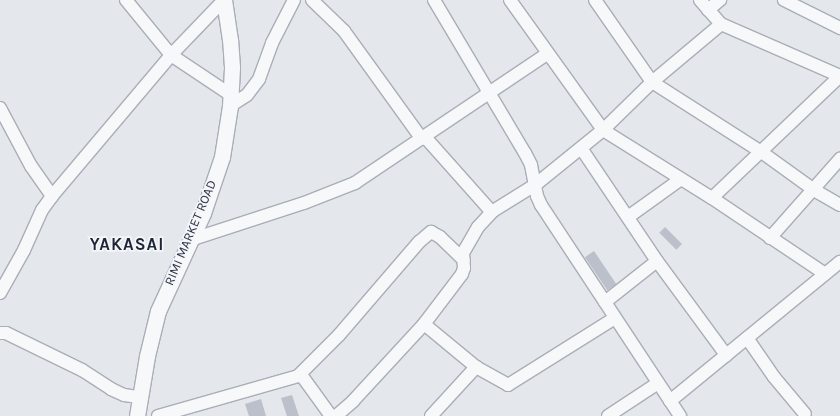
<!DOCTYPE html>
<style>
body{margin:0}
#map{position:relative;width:840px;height:416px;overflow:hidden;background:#e4e7ec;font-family:Karla,sans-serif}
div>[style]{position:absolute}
.building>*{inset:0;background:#bbc0ca;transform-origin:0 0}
.roads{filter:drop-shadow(1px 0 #a9aeb7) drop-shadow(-1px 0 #a9aeb7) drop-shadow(0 1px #a9aeb7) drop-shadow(0 -1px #a9aeb7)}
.minor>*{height:12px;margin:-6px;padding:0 6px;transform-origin:6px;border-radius:6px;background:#f7f8fa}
.tertiary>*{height:15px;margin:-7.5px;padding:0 7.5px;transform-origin:7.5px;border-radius:7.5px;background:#f7f8fa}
span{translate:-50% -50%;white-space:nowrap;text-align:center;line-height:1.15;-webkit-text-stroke:3.5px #f4f6f9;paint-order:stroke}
.street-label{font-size:13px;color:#2b3445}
.district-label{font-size:17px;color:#1d2536;font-weight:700;letter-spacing:1px}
</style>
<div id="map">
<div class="building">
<i style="left:665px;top:227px;width:24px;height:8px;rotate:45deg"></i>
<i style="left:594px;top:251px;width:40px;height:11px;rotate:56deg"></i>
<i style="clip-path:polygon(292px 395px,299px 416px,287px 416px,281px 398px)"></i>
<i style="clip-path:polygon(261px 399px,266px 416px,249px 416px,245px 404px)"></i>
</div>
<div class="roads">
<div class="minor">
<i style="left:126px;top:0;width:71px;rotate:50.7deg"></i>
<i style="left:171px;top:55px;width:72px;rotate:33.7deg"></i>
<i style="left:312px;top:0;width:45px;rotate:44.1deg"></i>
<i style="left:344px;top:31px;width:133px;rotate:54.2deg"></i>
<i style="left:434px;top:0;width:178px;rotate:59.3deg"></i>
<i style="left:525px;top:153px;width:13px;rotate:63deg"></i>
<i style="left:531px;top:165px;width:32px;rotate:79deg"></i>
<i style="left:537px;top:196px;width:10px;rotate:66deg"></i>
<i style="left:541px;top:205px;width:253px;rotate:56.6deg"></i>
<i style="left:510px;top:0;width:160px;rotate:54.4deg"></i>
<i style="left:603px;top:130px;width:128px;rotate:32deg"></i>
<i style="left:712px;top:198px;width:136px;rotate:33.9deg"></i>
<i style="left:595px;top:0;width:100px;rotate:55.2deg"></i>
<i style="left:652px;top:82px;width:128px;rotate:32.6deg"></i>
<i style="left:760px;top:151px;width:67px;rotate:35.8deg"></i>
<i style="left:814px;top:190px;width:30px;rotate:30deg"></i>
<i style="left:700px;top:0;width:32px;rotate:49deg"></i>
<i style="left:721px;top:24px;width:130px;rotate:23.6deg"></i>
<i style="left:784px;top:0;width:63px;rotate:26.6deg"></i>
<i style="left:708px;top:10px;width:16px;rotate:-40deg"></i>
<i style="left:230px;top:106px;width:20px;rotate:-33deg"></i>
<i style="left:247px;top:95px;width:20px;rotate:-53deg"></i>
<i style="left:259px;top:79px;width:38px;rotate:-70deg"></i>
<i style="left:272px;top:43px;width:48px;rotate:-62.9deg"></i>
<i style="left:0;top:108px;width:66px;rotate:61.9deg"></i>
<i style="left:31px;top:166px;width:37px;rotate:55deg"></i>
<i style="left:425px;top:137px;width:98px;rotate:48.3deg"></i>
<i style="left:490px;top:210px;width:3px;rotate:18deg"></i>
<i style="left:581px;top:148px;width:136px;rotate:56.1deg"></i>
<i style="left:657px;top:261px;width:117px;rotate:53.7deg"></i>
<i style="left:712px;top:198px;width:177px;rotate:-43.6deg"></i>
<i style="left:628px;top:217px;width:65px;rotate:-35.6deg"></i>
<i style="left:770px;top:238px;width:106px;rotate:-48.5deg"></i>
<i style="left:190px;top:240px;width:120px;rotate:-18deg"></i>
<i style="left:304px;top:203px;width:55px;rotate:-21.4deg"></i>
<i style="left:355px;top:183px;width:231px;rotate:-33.9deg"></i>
<i style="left:0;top:293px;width:49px;rotate:-60.8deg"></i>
<i style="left:24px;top:250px;width:44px;rotate:-65.8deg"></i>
<i style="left:42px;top:210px;width:17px;rotate:-54deg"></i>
<i style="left:52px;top:196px;width:185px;rotate:-49.8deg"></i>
<i style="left:171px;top:55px;width:76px;rotate:-46.1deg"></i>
<i style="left:605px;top:302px;width:66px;rotate:-38.3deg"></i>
<i style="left:424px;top:324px;width:67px;rotate:39.6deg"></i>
<i style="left:476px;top:367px;width:37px;rotate:29deg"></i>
<i style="left:508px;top:385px;width:126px;rotate:-32.1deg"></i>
<i style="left:0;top:333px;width:6px"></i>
<i style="left:6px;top:333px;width:85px;rotate:26deg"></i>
<i style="left:82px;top:370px;width:35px;rotate:33deg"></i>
<i style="left:111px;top:389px;width:14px;rotate:25deg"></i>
<i style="left:124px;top:395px;width:15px;rotate:8deg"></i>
<i style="left:747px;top:338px;width:47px;rotate:55.3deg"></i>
<i style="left:774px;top:377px;width:48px;rotate:50deg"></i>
<i style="left:298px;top:376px;width:58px;rotate:-45deg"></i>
<i style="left:339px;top:335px;width:123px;rotate:-49.3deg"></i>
<i style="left:419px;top:242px;width:16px;rotate:-40deg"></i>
<i style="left:431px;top:232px;width:10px;rotate:29deg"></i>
<i style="left:440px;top:237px;width:33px;rotate:44deg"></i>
<i style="left:670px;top:401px;width:220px;rotate:-39.3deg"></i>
<i style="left:158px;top:416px;width:146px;rotate:-15.9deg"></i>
<i style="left:298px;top:376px;width:4px"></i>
<i style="left:302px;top:376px;width:49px;rotate:54.1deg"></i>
<i style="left:336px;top:416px;width:23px;rotate:-41deg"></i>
<i style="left:353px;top:401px;width:105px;rotate:-47.3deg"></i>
<i style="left:424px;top:324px;width:63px;rotate:-52.8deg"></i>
<i style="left:462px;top:274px;width:6px;rotate:-72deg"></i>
<i style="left:464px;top:268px;width:15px;rotate:-94deg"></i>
<i style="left:463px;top:253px;width:30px;rotate:-60deg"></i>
<i style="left:478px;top:227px;width:22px;rotate:-47deg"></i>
<i style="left:493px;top:211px;width:49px;rotate:-31.8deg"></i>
<i style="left:535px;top:185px;width:87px;rotate:-39deg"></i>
<i style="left:603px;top:130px;width:69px;rotate:-44.4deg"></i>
<i style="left:652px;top:82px;width:90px;rotate:-40deg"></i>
<i style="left:431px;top:416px;width:67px;rotate:-47.4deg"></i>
<i style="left:608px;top:416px;width:60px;rotate:-33.4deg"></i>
</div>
<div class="tertiary">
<i style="left:137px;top:416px;width:61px;rotate:-80.5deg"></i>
<i style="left:147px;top:356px;width:46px;rotate:-76.3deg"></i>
<i style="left:158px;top:311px;width:108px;rotate:-65.3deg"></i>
<i style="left:203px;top:213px;width:59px;rotate:-71.3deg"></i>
<i style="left:222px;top:157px;width:52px;rotate:-81.1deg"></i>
<i style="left:230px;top:106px;width:39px;rotate:-87deg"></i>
<i style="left:232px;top:67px;width:27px;rotate:-94deg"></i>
<i style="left:230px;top:40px;width:40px;rotate:-98.5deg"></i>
</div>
</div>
<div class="street-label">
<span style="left:191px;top:233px;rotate:-67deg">RIMI MARKET ROAD</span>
</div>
<div class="district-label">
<span style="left:127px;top:245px">YAKASAI</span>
</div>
</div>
